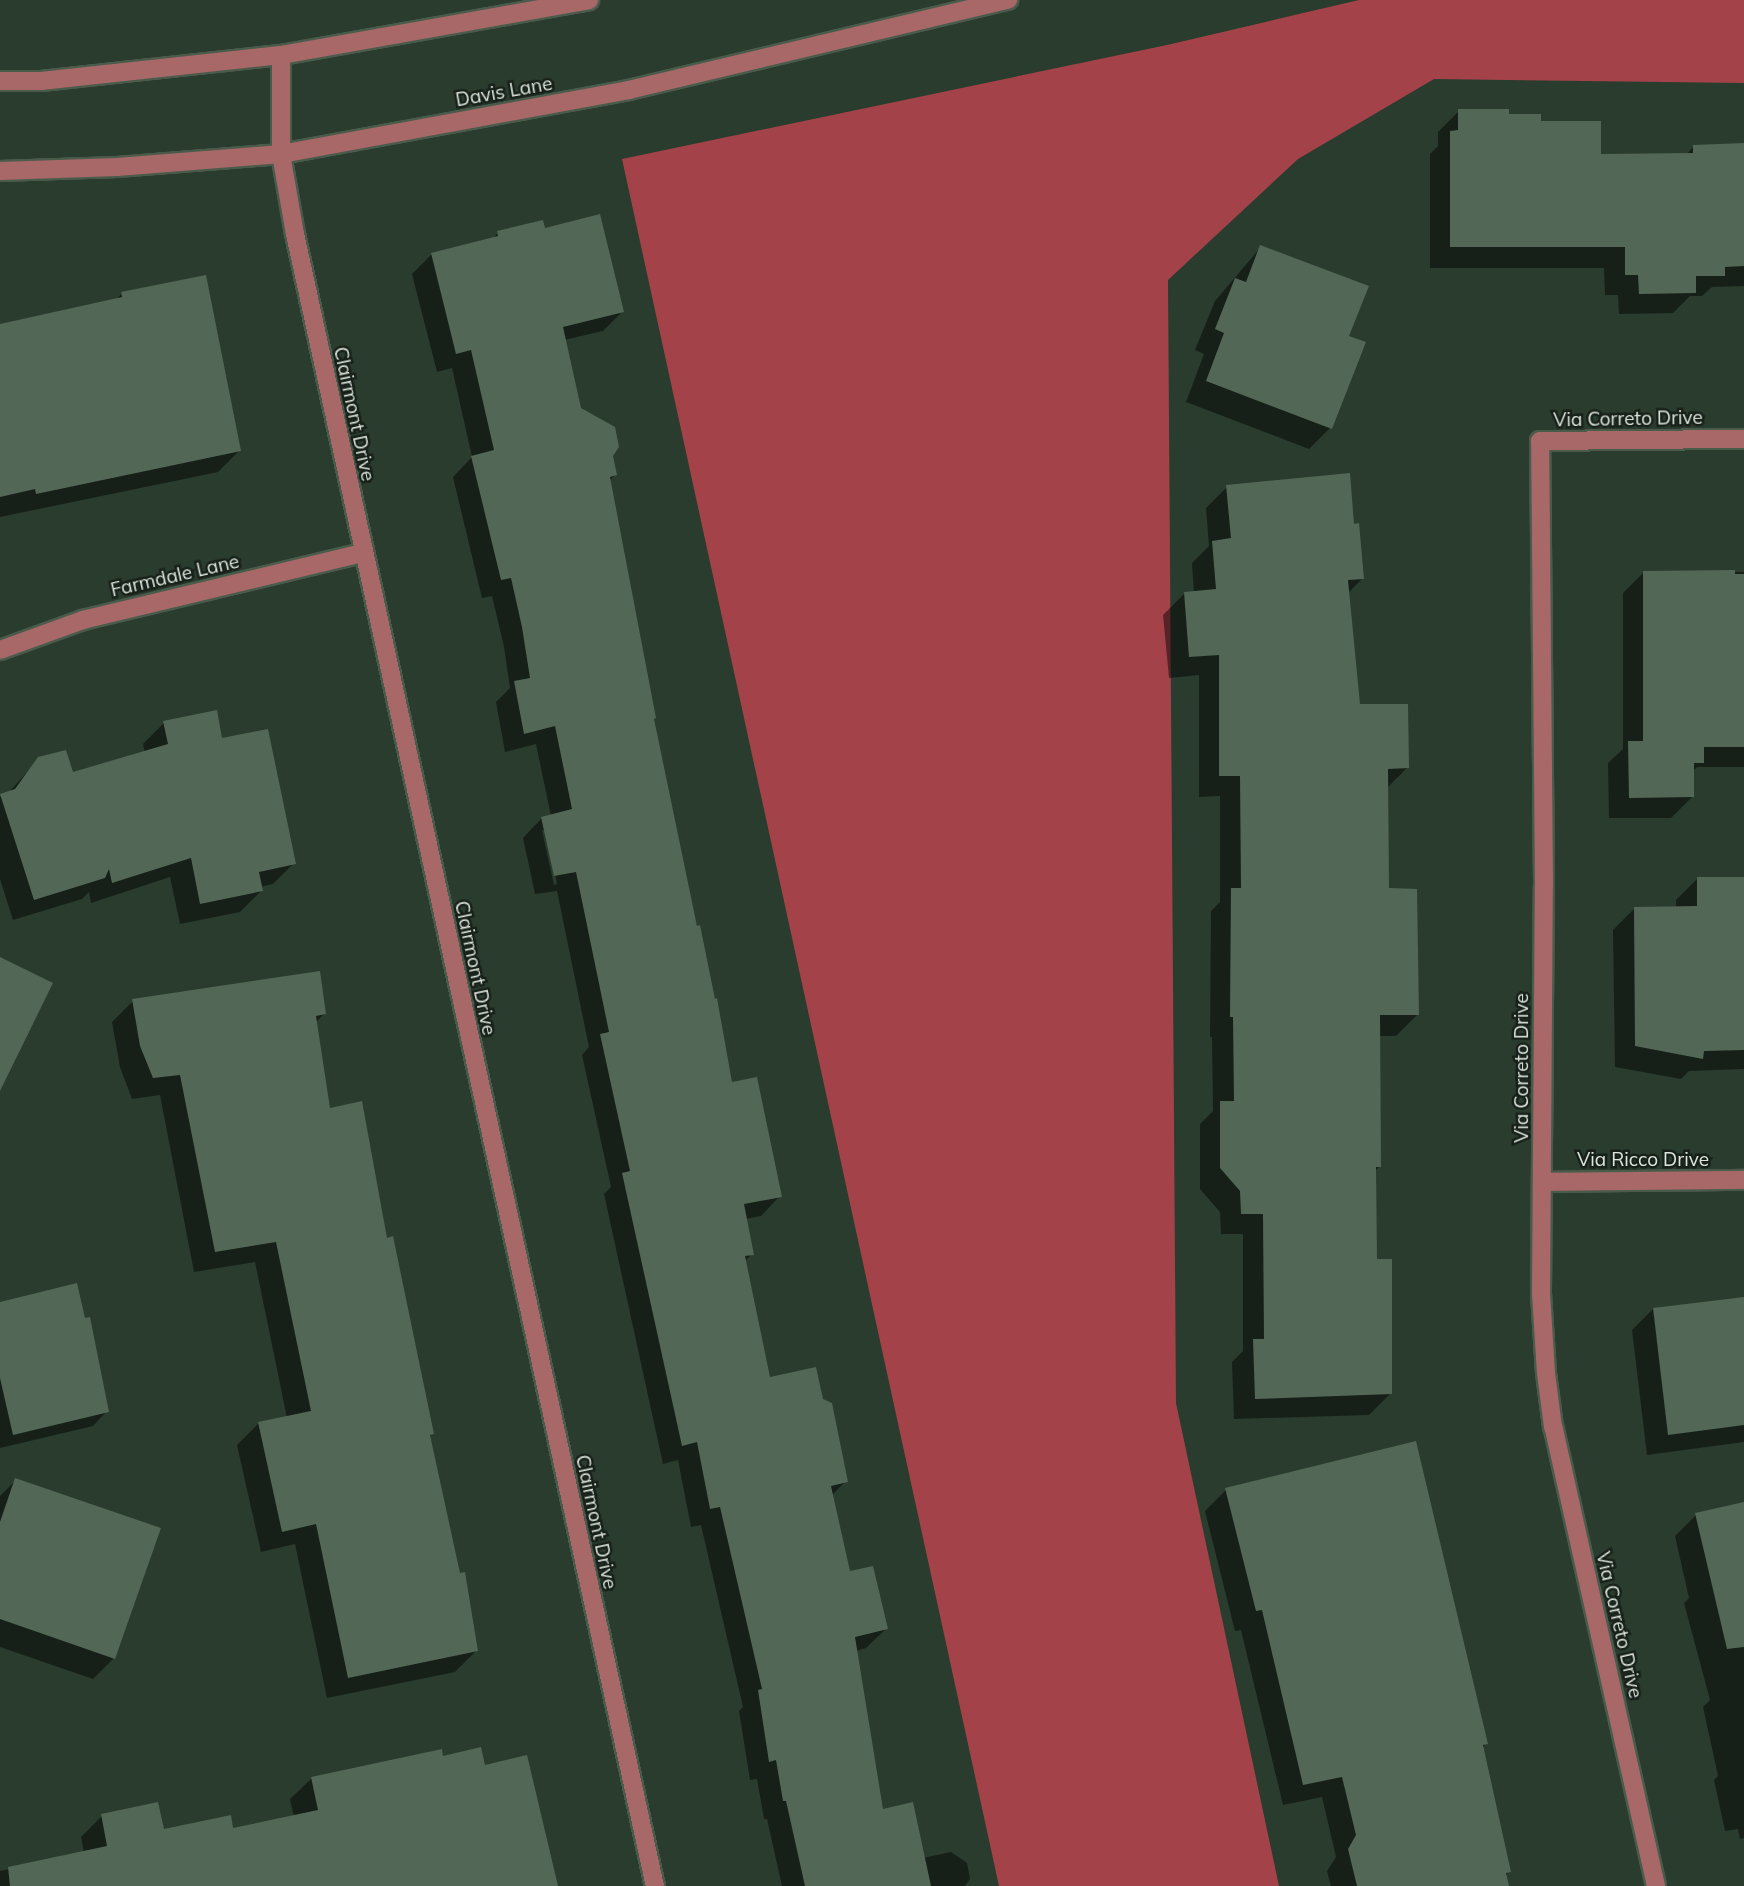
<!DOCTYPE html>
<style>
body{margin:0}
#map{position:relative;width:1744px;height:1886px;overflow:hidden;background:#2a3c2d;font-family:Mulish,sans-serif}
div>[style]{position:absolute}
.forest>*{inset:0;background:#a34349}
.shadow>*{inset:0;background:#0007}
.building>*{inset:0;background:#536757}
.roads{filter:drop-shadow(2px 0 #4a5b4c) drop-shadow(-2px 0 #4a5b4c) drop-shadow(0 2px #4a5b4c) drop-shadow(0 -2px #4a5b4c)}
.minor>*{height:18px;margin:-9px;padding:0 9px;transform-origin:9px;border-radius:9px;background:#a96868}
span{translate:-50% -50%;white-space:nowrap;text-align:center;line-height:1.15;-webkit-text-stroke:5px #18201a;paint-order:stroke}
.street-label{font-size:19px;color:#dbe6dc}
</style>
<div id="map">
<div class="forest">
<i style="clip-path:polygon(1359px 0,1744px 0,1744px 83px,1434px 79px,1298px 159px,1168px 280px,1176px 1403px,1279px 1886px,999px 1886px,622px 159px,1167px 45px)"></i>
</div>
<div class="shadow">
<i style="clip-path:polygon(1459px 111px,1539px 123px,1599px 156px,1686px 155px,1694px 146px,1744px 145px,1744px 286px,1712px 287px,1702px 296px,1690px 296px,1673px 313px,1619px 314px,1618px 295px,1605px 295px,1604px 268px,1430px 268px,1430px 154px,1438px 146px,1438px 132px)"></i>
<i style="clip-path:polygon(evenodd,543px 230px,622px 312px,603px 331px,564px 340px,580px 409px,611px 456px,615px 475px,609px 481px,652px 720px,731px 1084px,780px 1196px,761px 1216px,745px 1219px,752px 1254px,744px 1262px,768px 1379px,822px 1400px,846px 1481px,831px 1496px,849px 1573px,886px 1629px,866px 1648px,855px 1651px,881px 1811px,923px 1858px,951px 1852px,967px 1863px,970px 1879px,965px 1886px,782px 1886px,767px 1819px,764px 1819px,757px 1779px,750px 1780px,739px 1711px,743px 1707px,701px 1525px,691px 1527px,678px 1460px,663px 1464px,604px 1194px,611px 1187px,582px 1055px,589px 1047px,557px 891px,535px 894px,523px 838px,542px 818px,551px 816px,536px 744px,505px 752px,496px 702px,510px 688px,504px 647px,492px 596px,482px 598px,453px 477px,472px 457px,452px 368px,437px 372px,412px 274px,431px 255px,491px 240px,498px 233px,543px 230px,542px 830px,546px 830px,557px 884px,554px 885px,542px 830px)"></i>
<i style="clip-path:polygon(1261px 247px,1347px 337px,1330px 428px,1309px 449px,1186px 402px,1204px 354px,1195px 350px,1215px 301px)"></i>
<i style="clip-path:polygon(122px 293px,239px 451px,218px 472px,0 517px,0 326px,115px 301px)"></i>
<i style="clip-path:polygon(1227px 487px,1352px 526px,1362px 579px,1347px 594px,1358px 706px,1407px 768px,1386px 789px,1387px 890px,1417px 1015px,1396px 1036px,1379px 1036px,1380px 1166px,1374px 1172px,1375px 1261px,1390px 1394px,1369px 1415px,1234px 1419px,1232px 1362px,1243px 1351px,1243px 1234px,1221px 1234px,1220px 1212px,1200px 1189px,1200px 1124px,1213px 1111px,1212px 1037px,1210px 1037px,1211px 911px,1220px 902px,1220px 796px,1199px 797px,1199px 675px,1169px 678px,1163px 615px,1184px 594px,1194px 593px,1192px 563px,1209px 546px,1206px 508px)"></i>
<i style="clip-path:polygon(1644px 572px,1744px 572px,1744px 767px,1697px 767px,1692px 772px,1692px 797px,1671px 818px,1609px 818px,1608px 763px,1623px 749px,1623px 593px)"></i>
<i style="clip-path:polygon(164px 723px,221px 740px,294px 863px,273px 884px,260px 887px,261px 891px,240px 912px,180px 924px,170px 877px,91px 903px,89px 892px,82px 899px,13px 920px,0 879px,0 797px,9px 792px,39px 759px,72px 774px,145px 753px,143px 744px)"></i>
<i style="clip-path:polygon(1744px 878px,1744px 1069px,1689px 1071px,1681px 1079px,1615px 1067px,1613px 930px,1634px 909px,1676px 908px,1676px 900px,1697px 879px)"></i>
<i style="clip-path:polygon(133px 1001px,324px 1014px,315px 1023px,328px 1110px,385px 1240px,432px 1434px,429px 1437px,476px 1651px,455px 1672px,327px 1698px,295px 1544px,261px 1552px,237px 1445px,258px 1424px,287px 1418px,255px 1262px,194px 1272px,160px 1095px,132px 1099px,120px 1067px,112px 1022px)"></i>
<i style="clip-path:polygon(1744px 1298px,1744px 1442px,1647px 1455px,1632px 1330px,1653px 1309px)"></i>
<i style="clip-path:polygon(0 1303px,107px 1411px,93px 1426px,0 1448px)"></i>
<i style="clip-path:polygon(16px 1480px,114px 1658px,93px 1679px,0 1647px,0 1496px)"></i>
<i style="clip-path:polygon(1226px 1490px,1486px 1744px,1482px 1748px,1509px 1871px,1505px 1876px,1507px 1886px,1331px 1886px,1327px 1871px,1336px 1857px,1322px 1797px,1283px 1805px,1241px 1630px,1235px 1631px,1205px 1511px)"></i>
<i style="clip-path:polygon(1744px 1504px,1744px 1838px,1740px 1839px,1738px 1829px,1725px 1831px,1714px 1780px,1718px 1776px,1703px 1707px,1710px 1700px,1684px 1603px,1689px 1598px,1675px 1536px,1696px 1515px)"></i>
<i style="clip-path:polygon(442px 1758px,484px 1767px,556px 1886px,0 1886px,0 1871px,84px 1853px,81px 1837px,102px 1816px,163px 1831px,232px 1831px,294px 1817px,290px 1799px,312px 1778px)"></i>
</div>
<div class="building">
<i style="clip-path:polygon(1458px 109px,1509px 109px,1509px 114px,1541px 114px,1541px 121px,1601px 121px,1601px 154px,1693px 153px,1693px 145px,1744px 143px,1744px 266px,1725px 267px,1725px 276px,1696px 276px,1696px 293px,1639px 294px,1638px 275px,1625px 275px,1625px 247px,1450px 247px,1450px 131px,1458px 130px)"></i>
<i style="clip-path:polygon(600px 214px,624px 312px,563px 327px,581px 408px,615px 427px,619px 447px,613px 456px,617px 475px,610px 477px,656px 718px,654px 719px,697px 926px,700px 925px,715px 999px,717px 998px,732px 1082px,757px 1077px,782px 1197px,744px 1204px,754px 1255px,745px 1256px,770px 1377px,816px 1367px,823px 1399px,832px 1403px,848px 1482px,831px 1486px,850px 1571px,873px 1566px,888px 1629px,855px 1637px,883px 1809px,913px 1802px,931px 1886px,805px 1886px,786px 1801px,783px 1801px,776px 1760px,769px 1762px,758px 1690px,762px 1689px,720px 1507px,710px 1509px,697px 1442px,682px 1446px,622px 1173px,630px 1171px,600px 1034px,609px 1032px,576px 872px,554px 876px,541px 817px,572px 809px,555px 726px,524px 734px,514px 681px,530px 678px,522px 627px,511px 578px,501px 580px,471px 456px,494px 450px,471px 350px,456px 354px,431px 253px,498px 236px,497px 231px,543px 220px,545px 228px)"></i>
<i style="clip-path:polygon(1260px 245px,1369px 286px,1349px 336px,1366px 342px,1332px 429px,1206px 381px,1224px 333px,1215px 329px,1235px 278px,1246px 282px)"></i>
<i style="clip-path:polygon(206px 275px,241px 451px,36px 494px,35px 489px,0 497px,0 324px,122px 297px,121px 292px)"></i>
<i style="clip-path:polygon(1350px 473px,1354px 524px,1359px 523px,1364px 579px,1348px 580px,1360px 704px,1408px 704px,1409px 768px,1388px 769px,1389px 888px,1417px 889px,1419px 1015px,1380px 1015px,1381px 1167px,1376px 1167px,1377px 1259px,1392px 1259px,1392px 1394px,1255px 1399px,1253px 1339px,1264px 1339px,1263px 1214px,1241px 1214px,1240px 1191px,1220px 1168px,1220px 1101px,1234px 1101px,1233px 1017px,1230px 1017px,1231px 888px,1241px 888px,1240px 776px,1219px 776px,1219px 655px,1189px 657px,1184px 592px,1216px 589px,1212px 541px,1231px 538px,1226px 485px)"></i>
<i style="clip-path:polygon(1735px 570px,1735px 574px,1744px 574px,1744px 747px,1704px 747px,1704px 763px,1694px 763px,1694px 797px,1629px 798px,1628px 741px,1643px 741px,1643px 571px)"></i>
<i style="clip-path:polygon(217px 710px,222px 738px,268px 729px,296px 864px,259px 872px,263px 891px,200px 904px,191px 858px,112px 883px,109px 869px,105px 878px,34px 900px,0 794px,15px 789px,38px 757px,66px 750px,73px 772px,168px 744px,163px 721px)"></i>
<i style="clip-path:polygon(1697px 877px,1744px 877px,1744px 1050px,1704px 1051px,1703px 1059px,1635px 1046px,1634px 907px,1697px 906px)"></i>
<i style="clip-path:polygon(0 957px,53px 983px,0 1091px)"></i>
<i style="clip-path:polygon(320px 971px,326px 1014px,316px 1016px,330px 1108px,362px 1101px,387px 1238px,393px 1236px,434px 1434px,430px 1435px,460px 1573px,465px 1572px,478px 1651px,348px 1678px,316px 1524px,282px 1532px,258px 1422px,311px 1411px,276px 1242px,215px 1252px,180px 1075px,153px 1078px,140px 1046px,132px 999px)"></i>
<i style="clip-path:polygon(77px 1283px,85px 1318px,90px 1317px,109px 1412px,13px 1435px,0 1378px,0 1302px)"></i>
<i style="clip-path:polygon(1744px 1297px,1744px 1425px,1668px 1435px,1653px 1308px)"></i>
<i style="clip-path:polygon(1416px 1441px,1488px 1744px,1483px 1745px,1511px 1872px,1506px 1873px,1509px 1886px,1357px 1886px,1348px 1849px,1356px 1835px,1342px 1777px,1303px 1785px,1262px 1610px,1256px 1611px,1225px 1488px)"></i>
<i style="clip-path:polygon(15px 1478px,161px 1528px,115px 1659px,0 1619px,0 1522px)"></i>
<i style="clip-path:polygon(1744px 1502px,1744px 1647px,1727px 1649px,1695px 1513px)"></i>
<i style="clip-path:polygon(481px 1747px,485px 1765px,527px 1755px,558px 1886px,10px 1886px,8px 1867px,107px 1846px,101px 1814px,158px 1802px,164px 1829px,231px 1815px,233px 1828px,318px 1810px,311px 1777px,442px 1749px,443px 1756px)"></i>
</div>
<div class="roads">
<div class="minor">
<i style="left:281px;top:55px;width:99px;rotate:90deg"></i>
<i style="left:281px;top:154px;width:81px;rotate:80.1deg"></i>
<i style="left:295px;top:234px;width:1691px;rotate:77.71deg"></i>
<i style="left:0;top:81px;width:41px"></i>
<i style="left:41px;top:81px;width:241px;rotate:-6.2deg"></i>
<i style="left:281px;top:55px;width:313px;rotate:-10.1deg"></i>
<i style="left:0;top:171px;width:117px;rotate:-2deg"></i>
<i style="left:117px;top:167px;width:165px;rotate:-4.5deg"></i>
<i style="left:281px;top:154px;width:354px;rotate:-10.4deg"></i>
<i style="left:629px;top:90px;width:390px;rotate:-13.4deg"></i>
<i style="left:0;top:650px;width:88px;rotate:-19.9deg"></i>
<i style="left:83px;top:620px;width:287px;rotate:-13.5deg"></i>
<i style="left:1542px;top:1182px;width:202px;rotate:-0.6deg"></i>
<i style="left:1656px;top:1886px;width:470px;rotate:-102.6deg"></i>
<i style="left:1553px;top:1427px;width:54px;rotate:-97.4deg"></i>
<i style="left:1546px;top:1373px;width:79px;rotate:-93.6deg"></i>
<i style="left:1541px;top:1294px;width:409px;rotate:-89.6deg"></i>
<i style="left:1544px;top:885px;width:444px;rotate:-90.5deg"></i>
<i style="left:1540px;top:441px;width:204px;rotate:-0.6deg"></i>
</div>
</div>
<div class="street-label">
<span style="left:504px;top:92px;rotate:-10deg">Davis Lane</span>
<span style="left:354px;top:414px;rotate:78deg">Clairmont Drive</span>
<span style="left:1628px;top:419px;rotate:-1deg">Via Correto Drive</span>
<span style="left:175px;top:576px;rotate:-13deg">Farmdale Lane</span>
<span style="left:475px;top:968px;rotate:78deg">Clairmont Drive</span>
<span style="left:1522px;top:1068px;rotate:-90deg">Via Correto Drive</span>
<span style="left:1643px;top:1160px">Via Ricco Drive</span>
<span style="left:596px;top:1522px;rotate:78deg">Clairmont Drive</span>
<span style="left:1619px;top:1625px;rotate:77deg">Via Correto Drive</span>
</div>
</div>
